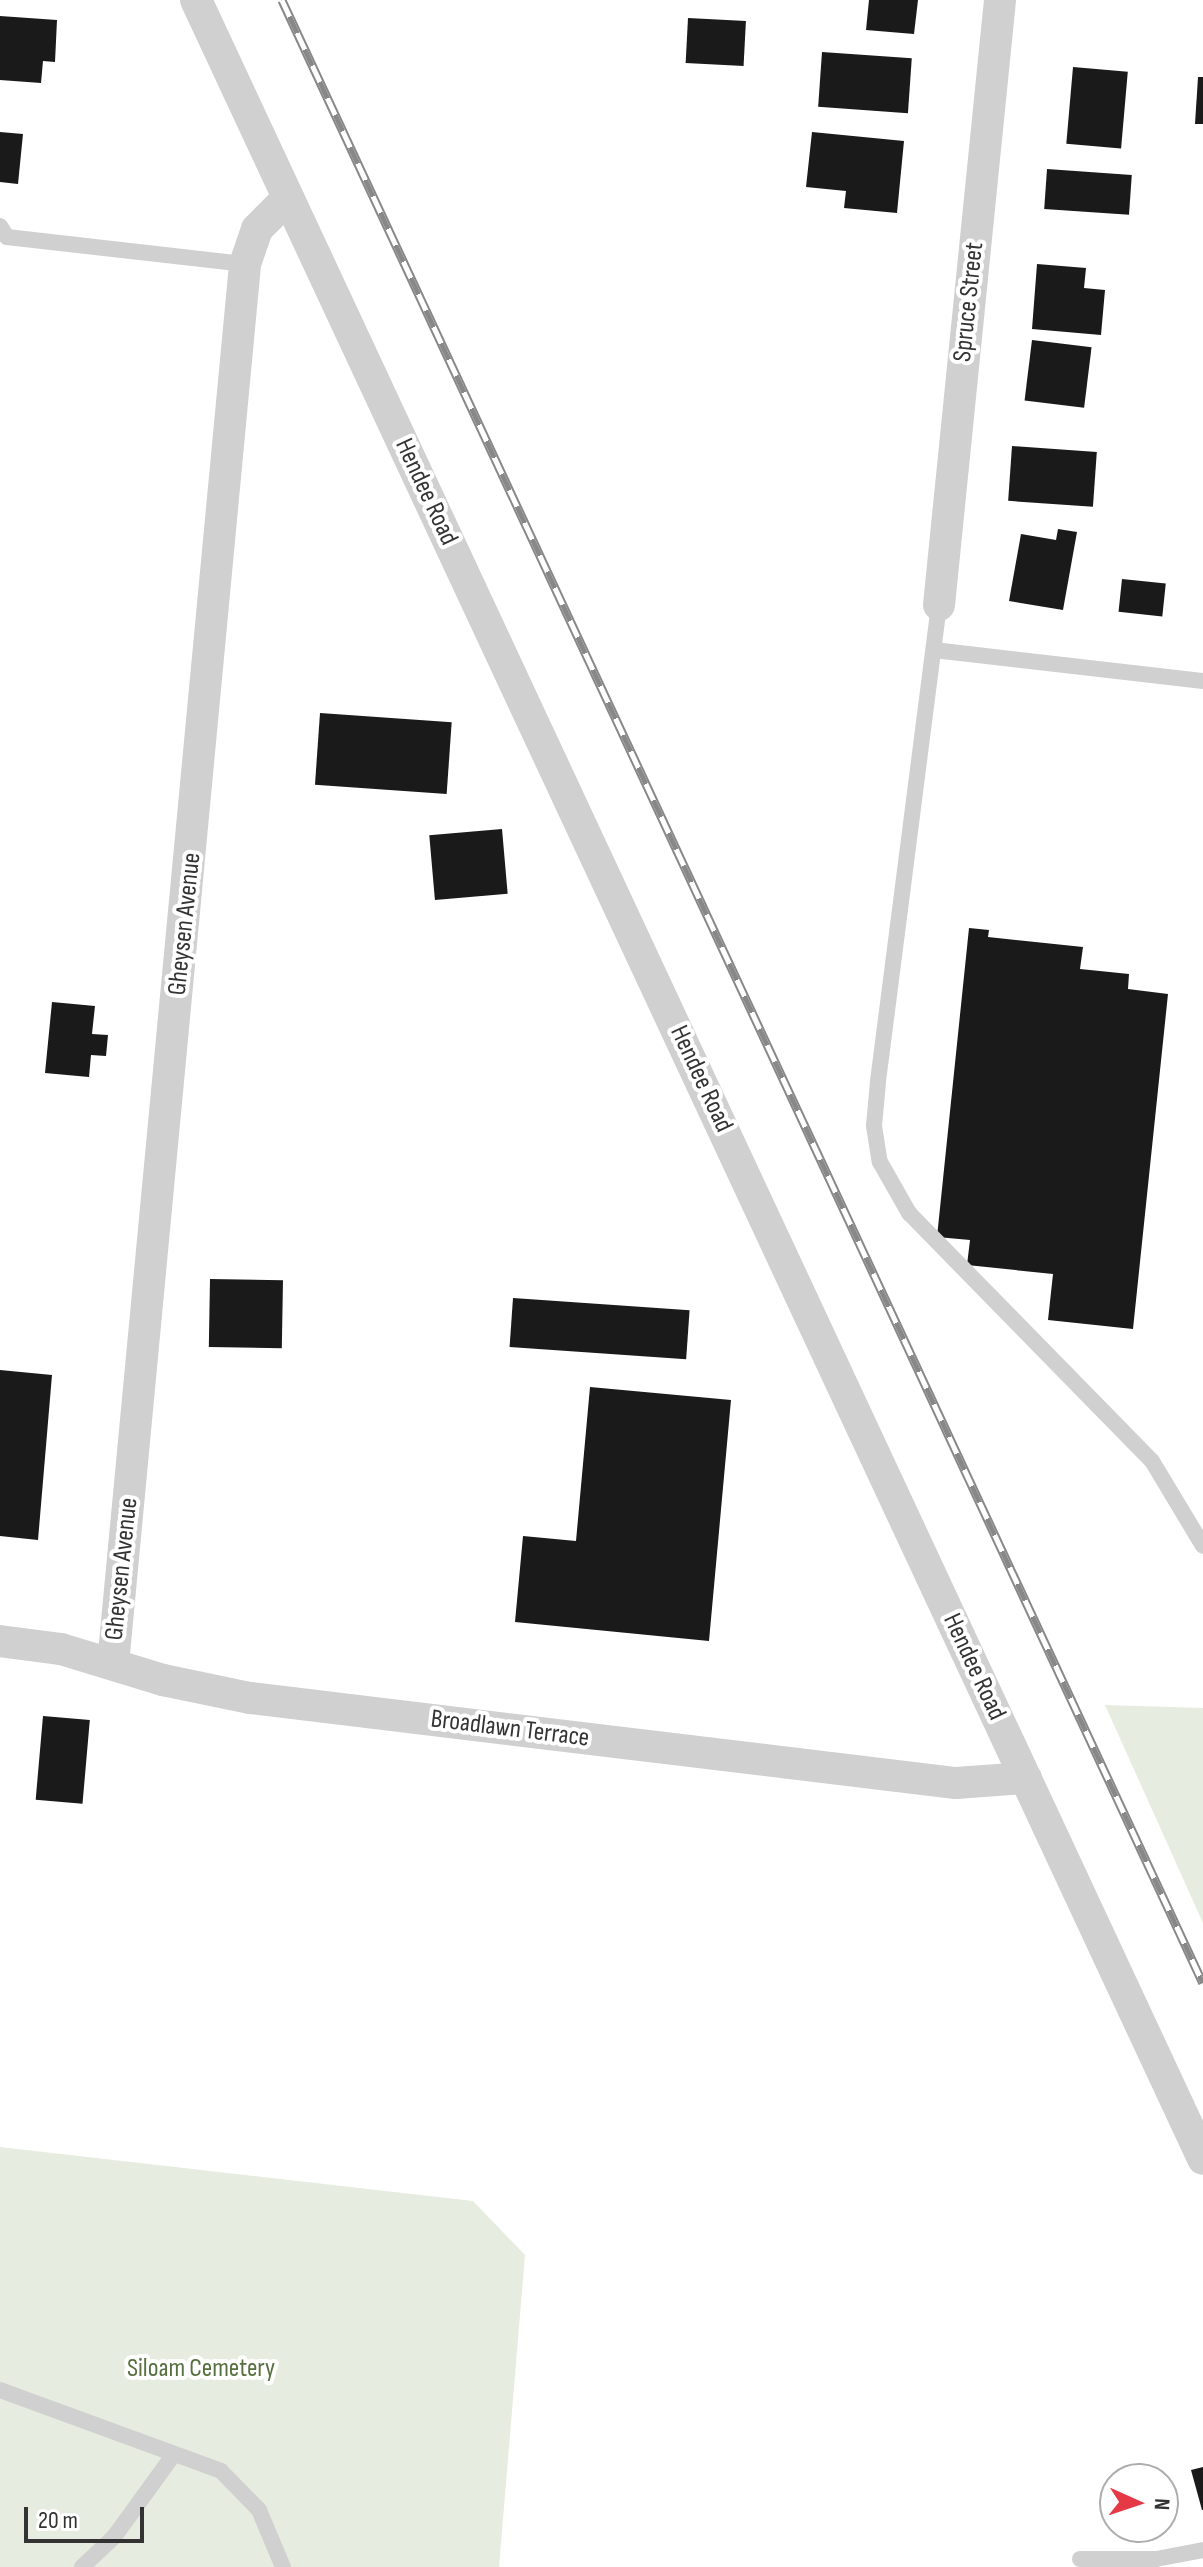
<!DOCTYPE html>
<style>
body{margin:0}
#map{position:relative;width:1203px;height:2567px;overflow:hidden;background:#fff;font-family:"Sofia Sans Condensed",sans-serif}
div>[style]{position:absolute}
.green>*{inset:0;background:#e6ecdf}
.building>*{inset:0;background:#1a1a1a;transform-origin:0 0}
.service>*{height:16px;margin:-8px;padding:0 8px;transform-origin:8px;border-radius:8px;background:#d0d0d0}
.minor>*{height:32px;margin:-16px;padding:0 16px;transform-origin:16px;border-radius:16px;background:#d0d0d0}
.rail>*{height:9px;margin-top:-4.5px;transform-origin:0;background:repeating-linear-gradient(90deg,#fff 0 18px,#888 0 36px);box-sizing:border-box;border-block:2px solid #888}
span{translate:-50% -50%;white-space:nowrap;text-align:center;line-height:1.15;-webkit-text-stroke:8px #fff;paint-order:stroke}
.street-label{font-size:26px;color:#333}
.park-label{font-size:26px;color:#56703f}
.north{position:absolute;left:1099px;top:2463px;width:80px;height:80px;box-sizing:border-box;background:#fff;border:2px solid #adadad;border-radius:50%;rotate:93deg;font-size:22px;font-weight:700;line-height:32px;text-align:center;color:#333}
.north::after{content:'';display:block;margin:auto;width:28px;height:36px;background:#e63946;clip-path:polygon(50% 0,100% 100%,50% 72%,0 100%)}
.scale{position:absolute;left:24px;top:2507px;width:120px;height:36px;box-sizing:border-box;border:4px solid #333;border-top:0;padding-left:10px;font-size:24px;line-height:28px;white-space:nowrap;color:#333;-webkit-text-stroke:6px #fff;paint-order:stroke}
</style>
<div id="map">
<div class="green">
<i style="clip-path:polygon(1105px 1705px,1203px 1708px,1203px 1923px)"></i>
<i style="clip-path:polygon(0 2147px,473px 2201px,525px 2255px,499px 2567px,0 2567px)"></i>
</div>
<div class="building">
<i style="clip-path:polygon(869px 0,918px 0,914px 34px,866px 30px)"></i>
<i style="clip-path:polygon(0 16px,57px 20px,55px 62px,43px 61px,41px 83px,0 80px)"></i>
<i style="left:688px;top:18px;width:58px;height:45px;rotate:3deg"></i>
<i style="left:822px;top:52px;width:90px;height:55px;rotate:4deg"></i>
<i style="left:1073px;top:67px;width:55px;height:77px;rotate:5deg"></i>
<i style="clip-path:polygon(1198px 77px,1203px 77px,1203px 124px,1195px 124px)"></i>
<i style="clip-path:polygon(0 132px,23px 134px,18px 184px,0 182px)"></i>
<i style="clip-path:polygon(812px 132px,904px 141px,897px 213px,844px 208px,846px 191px,806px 187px)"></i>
<i style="left:1047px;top:169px;width:85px;height:40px;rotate:4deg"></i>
<i style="clip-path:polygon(1037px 264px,1086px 268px,1084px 288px,1105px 290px,1101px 335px,1032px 329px)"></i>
<i style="left:1032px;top:340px;width:60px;height:61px;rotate:7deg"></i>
<i style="left:1012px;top:446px;width:85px;height:55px;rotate:4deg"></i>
<i style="clip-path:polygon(1058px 529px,1077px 532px,1063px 610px,1009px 601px,1021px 534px,1056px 540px)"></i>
<i style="left:1122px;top:579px;width:44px;height:33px;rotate:6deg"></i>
<i style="left:320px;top:713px;width:132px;height:72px;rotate:4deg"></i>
<i style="left:502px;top:829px;width:65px;height:73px;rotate:85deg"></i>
<i style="clip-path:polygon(969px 928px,989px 930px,988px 937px,1083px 947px,1080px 969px,1129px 974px,1128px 989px,1168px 994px,1133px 1329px,1048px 1320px,1053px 1274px,967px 1265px,970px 1240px,937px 1237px)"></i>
<i style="clip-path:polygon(52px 1002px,95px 1006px,92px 1034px,108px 1035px,106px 1056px,91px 1055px,89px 1077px,45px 1073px)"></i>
<i style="left:210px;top:1279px;width:73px;height:68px;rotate:1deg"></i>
<i style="left:513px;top:1298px;width:177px;height:49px;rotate:4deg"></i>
<i style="clip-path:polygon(0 1370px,52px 1375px,38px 1540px,0 1536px)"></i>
<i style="clip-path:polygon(590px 1387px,731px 1400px,709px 1641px,515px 1622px,523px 1536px,576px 1541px)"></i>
<i style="left:43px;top:1716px;width:47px;height:84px;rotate:5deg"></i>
<i style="clip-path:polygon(1203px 2467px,1203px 2510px,1202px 2510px,1191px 2470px)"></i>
</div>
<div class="service">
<i style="left:0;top:226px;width:13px;rotate:58deg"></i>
<i style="left:7px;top:237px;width:240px;rotate:6.5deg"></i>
<i style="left:939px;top:605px;width:481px;rotate:97.3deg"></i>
<i style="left:878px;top:1082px;width:44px;rotate:95.2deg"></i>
<i style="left:874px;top:1126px;width:36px;rotate:81deg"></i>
<i style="left:880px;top:1162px;width:59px;rotate:60.4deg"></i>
<i style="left:909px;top:1213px;width:347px;rotate:45.6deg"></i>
<i style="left:1152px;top:1461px;width:99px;rotate:59deg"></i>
<i style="left:934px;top:650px;width:271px;rotate:6.6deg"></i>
<i style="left:0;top:2390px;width:235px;rotate:20.1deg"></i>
<i style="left:221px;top:2471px;width:54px;rotate:45.7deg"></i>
<i style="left:259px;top:2510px;width:62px;rotate:67.2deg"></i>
<i style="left:1080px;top:2559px;width:76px"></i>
<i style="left:1156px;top:2559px;width:48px;rotate:-10.8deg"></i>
<i style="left:82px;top:2567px;width:44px;rotate:-43.2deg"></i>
<i style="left:114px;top:2537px;width:102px;rotate:-54.1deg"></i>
</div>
<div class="minor">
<i style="left:196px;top:0;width:2382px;rotate:64.99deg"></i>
<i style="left:939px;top:605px;width:608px;rotate:-84.24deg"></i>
<i style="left:0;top:1641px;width:62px;rotate:7.5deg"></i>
<i style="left:61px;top:1649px;width:107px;rotate:16.9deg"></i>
<i style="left:163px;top:1680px;width:89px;rotate:11.7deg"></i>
<i style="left:250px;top:1698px;width:711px;rotate:6.87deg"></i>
<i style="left:956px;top:1783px;width:70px;rotate:-4.1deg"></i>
<i style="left:113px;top:1664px;width:1406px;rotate:-84.61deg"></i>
<i style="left:245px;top:264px;width:37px;rotate:-71deg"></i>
<i style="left:257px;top:229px;width:44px;rotate:-45deg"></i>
</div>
<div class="rail">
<i style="left:282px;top:0;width:2186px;rotate:65.09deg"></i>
</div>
<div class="street-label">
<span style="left:969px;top:302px;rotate:-84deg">Spruce Street</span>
<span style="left:426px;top:492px;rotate:65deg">Hendee Road</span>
<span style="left:185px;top:924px;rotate:-84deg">Gheysen Avenue</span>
<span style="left:701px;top:1079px;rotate:65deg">Hendee Road</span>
<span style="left:122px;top:1569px;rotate:-84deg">Gheysen Avenue</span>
<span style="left:974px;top:1667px;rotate:65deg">Hendee Road</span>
<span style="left:510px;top:1729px;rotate:7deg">Broadlawn Terrace</span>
</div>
<div class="park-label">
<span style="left:201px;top:2369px">Siloam Cemetery</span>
</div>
<div class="north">N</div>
<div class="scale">20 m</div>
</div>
